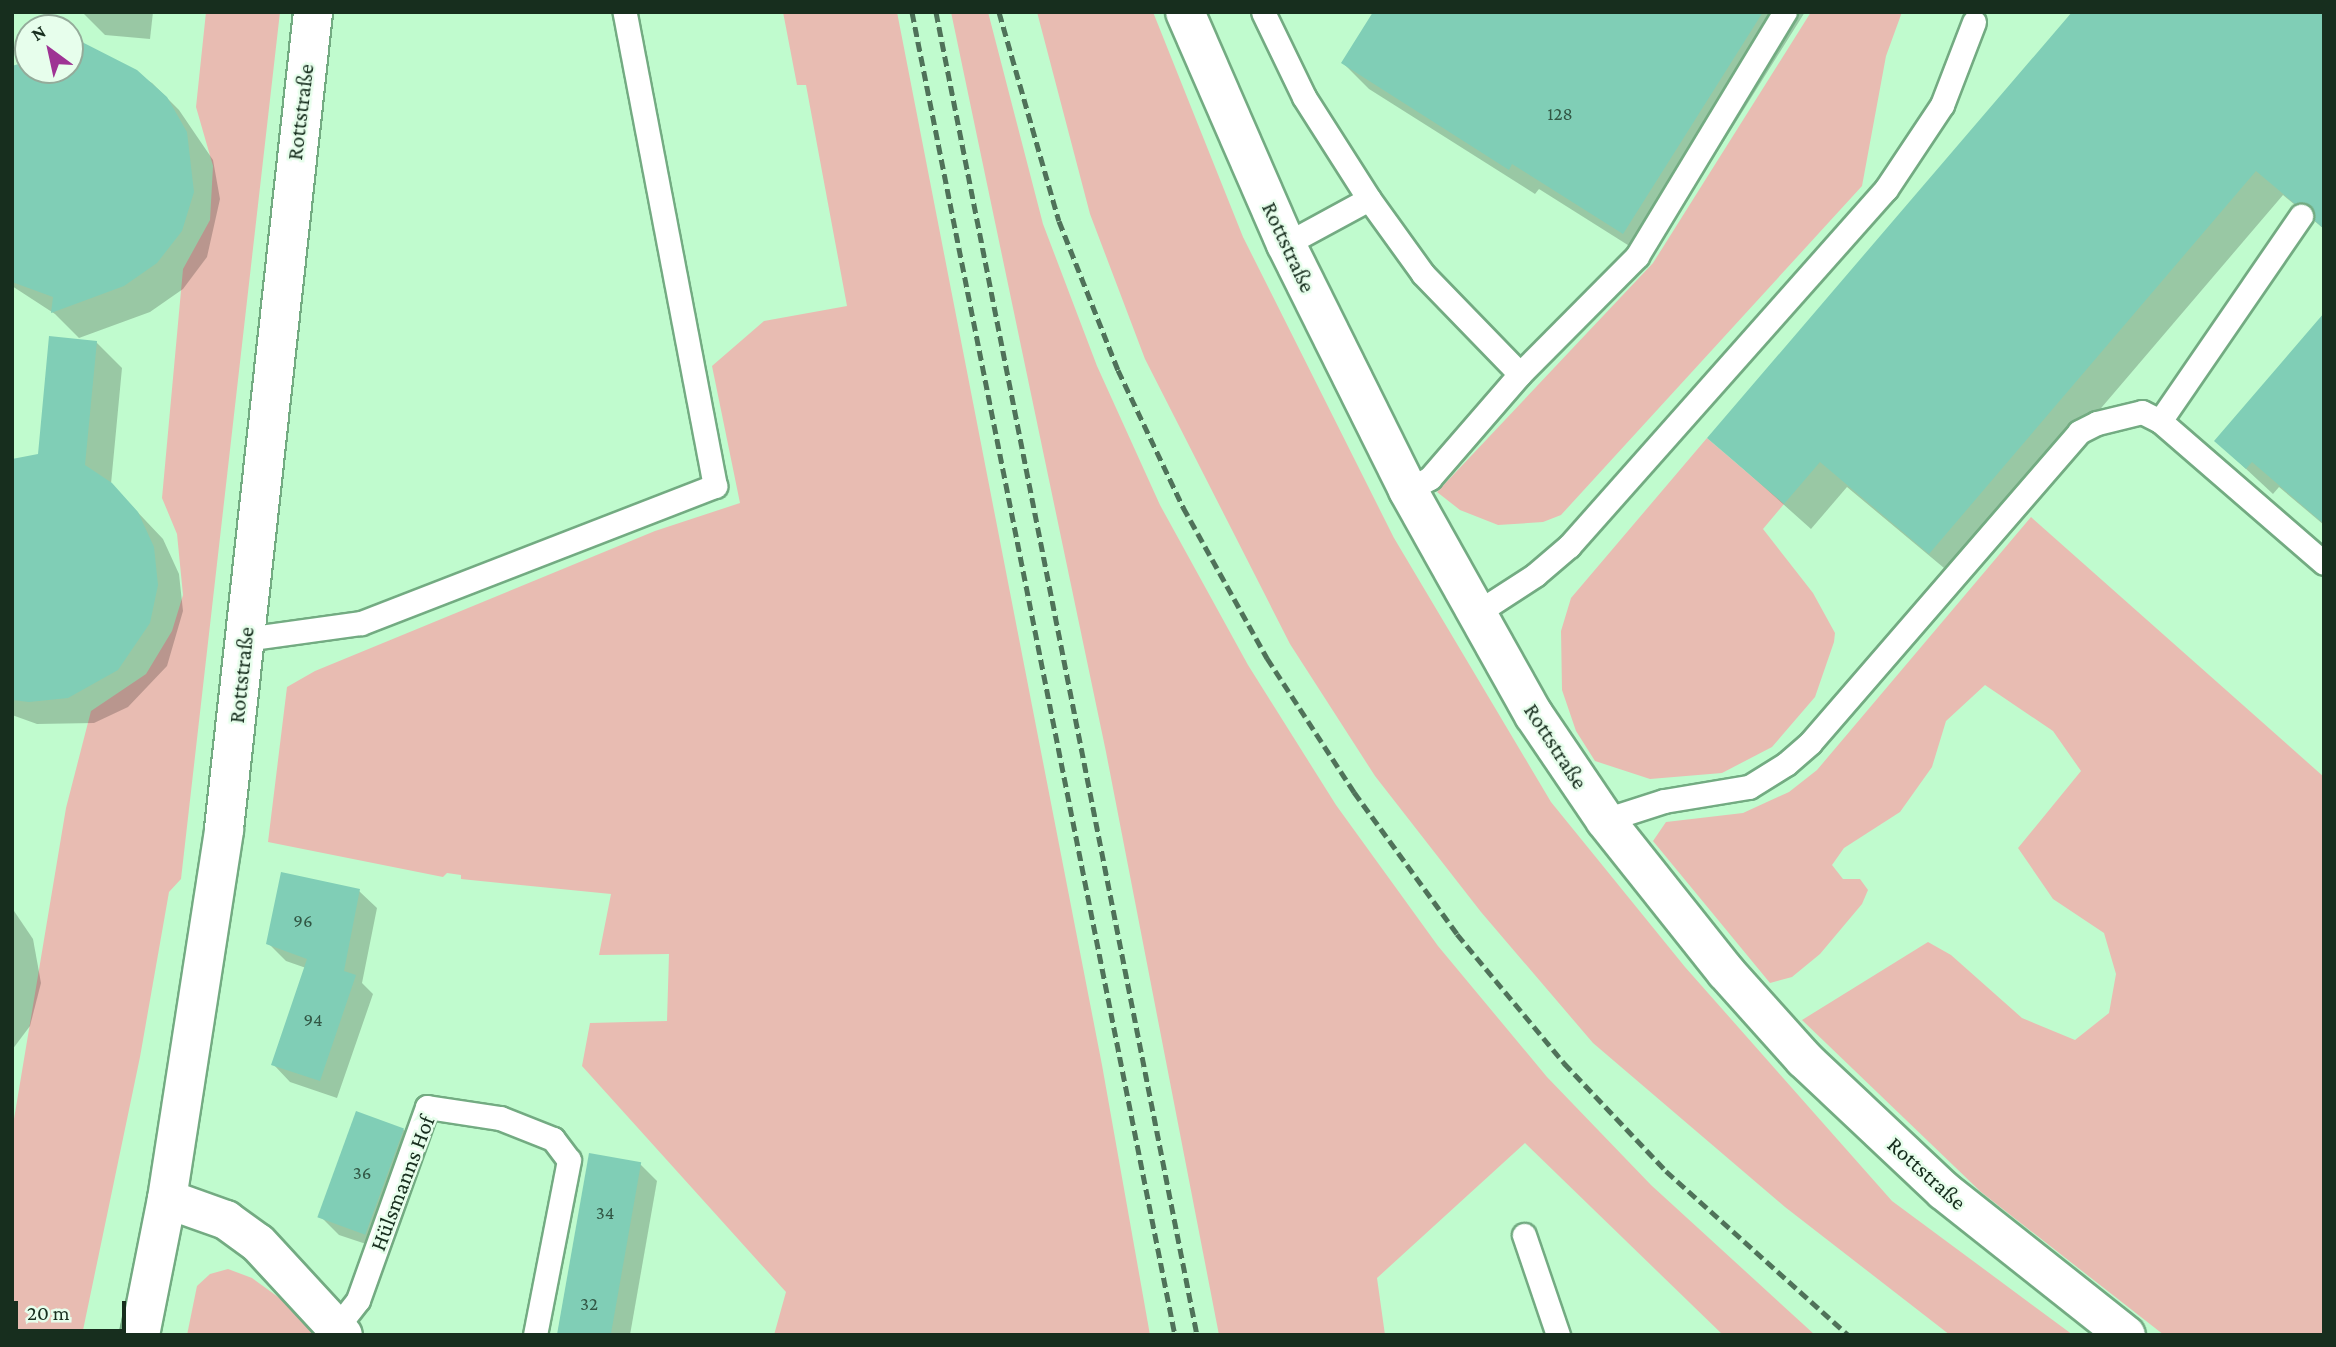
<!DOCTYPE html>
<meta charset="utf-8">
<style>
body{margin:0}
#map{position:relative;width:2336px;height:1347px;overflow:hidden;background:#c0fbce;font-family:"Crimson Pro",serif}
div>[style]{position:absolute}
.green>*{inset:0;background:#e8bcb2}
.shadow>*{inset:0;background:#0003}
.building>*{inset:0;background:#80ceb6;transform-origin:0 0}
.roads{filter:drop-shadow(2px 0 #73ab82) drop-shadow(-2px 0 #73ab82) drop-shadow(0 2px #73ab82) drop-shadow(0 -2px #73ab82)}
.lane>*{height:23px;margin:-11.5px;padding:0 11.5px;transform-origin:11.5px;border-radius:11.5px;background:#fff}
.street>*{height:38px;margin:-19px;padding:0 19px;transform-origin:19px;border-radius:19px;background:#fff}
.secondary>*{height:38px;margin:-19px;padding:0 19px;transform-origin:19px;border-radius:19px;background:#fff}
.rail>*{height:5px;margin-top:-2.5px;transform-origin:0;background:repeating-linear-gradient(90deg,#4f7259 0 10px,transparent 0 15px)}
span{translate:-50% -50%;white-space:nowrap;text-align:center;line-height:1.15;-webkit-text-stroke:5px #e7feec;paint-order:stroke}
.number-label{font-size:19px;color:#315644}
.number-label span{-webkit-text-stroke-width:0}
.street-label{font-size:23px;color:#172e1e}
.frame{position:absolute;inset:0;border:14px solid #172e1e;pointer-events:none}
.north{position:absolute;left:14px;top:14px;width:70px;height:70px;box-sizing:border-box;background:#e7feec;border:2px solid #94ab9a;border-radius:50%;rotate:327deg;font-size:19px;font-weight:700;line-height:28px;text-align:center;color:#172e1e}
.north::after{content:'';display:block;margin:auto;width:24px;height:32px;background:#9e3394;clip-path:polygon(50% 0,100% 100%,50% 72%,0 100%)}
.scale{position:absolute;left:14px;top:1301px;width:112px;height:32px;box-sizing:border-box;border:4px solid #172e1e;border-top:0;padding-left:9px;font-size:21px;line-height:24px;white-space:nowrap;color:#172e1e;-webkit-text-stroke:5px #e7feec;paint-order:stroke}
</style>
<div id="map">
<div class="green">
<i style="clip-path:polygon(206px 12px,280px 12px,181px 879px,169px 892px,140px 1057px,82px 1335px,12px 1335px,12px 1131px,66px 808px,91px 711px,146px 674px,172px 631px,183px 595px,177px 534px,162px 498px,183px 269px,210px 220px,213px 166px,196px 107px)"></i>
<i style="clip-path:polygon(783px 12px,897px 12px,1102px 1065px,1150px 1335px,774px 1335px,786px 1292px,582px 1066px,590px 1023px,667px 1021px,669px 954px,599px 955px,611px 894px,461px 879px,461px 875px,447px 873px,443px 877px,268px 842px,287px 687px,315px 671px,655px 531px,740px 503px,712px 366px,764px 321px,847px 306px,806px 85px,797px 85px)"></i>
<i style="clip-path:polygon(951px 12px,988px 12px,1043px 224px,1097px 366px,1160px 505px,1248px 665px,1336px 805px,1438px 946px,1547px 1077px,1651px 1185px,1815px 1335px,1723px 1335px,1525px 1143px,1377px 1278px,1385px 1335px,1219px 1335px,1106px 752px)"></i>
<i style="clip-path:polygon(1037px 12px,1153px 12px,1243px 237px,1394px 538px,1551px 802px,1685px 967px,1892px 1201px,2073px 1335px,1950px 1335px,1785px 1207px,1593px 1043px,1481px 912px,1375px 776px,1290px 644px,1145px 359px,1090px 214px)"></i>
<i style="clip-path:polygon(1811px 12px,1902px 12px,1886px 56px,1862px 186px,1561px 515px,1543px 522px,1498px 525px,1460px 510px,1437px 492px,1653px 263px)"></i>
<i style="clip-path:polygon(1707px 438px,1784px 504px,1763px 529px,1813px 593px,1835px 633px,1834px 642px,1815px 697px,1772px 747px,1722px 773px,1650px 779px,1595px 761px,1576px 731px,1562px 690px,1561px 631px,1571px 598px)"></i>
<i style="clip-path:polygon(2031px 517px,2324px 777px,2324px 1335px,2164px 1335px,1981px 1192px,1802px 1020px,1928px 942px,1951px 955px,2022px 1018px,2075px 1040px,2109px 1013px,2116px 974px,2104px 933px,2053px 899px,2018px 848px,2081px 771px,2053px 731px,1985px 685px,1946px 721px,1932px 767px,1900px 812px,1844px 848px,1832px 865px,1843px 879px,1860px 879px,1868px 890px,1862px 904px,1820px 954px,1792px 977px,1770px 983px,1653px 841px,1666px 822px,1743px 813px,1789px 792px,1817px 770px)"></i>
<i style="clip-path:polygon(228px 1269px,252px 1278px,303px 1315px,321px 1335px,187px 1335px,197px 1286px,210px 1274px)"></i>
</div>
<div class="shadow">
<i style="clip-path:polygon(82px 12px,153px 12px,150px 39px,105px 35px)"></i>
<i style="clip-path:polygon(1375px 12px,1805px 12px,1650px 259px,1539px 189px,1535px 194px,1369px 89px,1343px 63px)"></i>
<i style="clip-path:polygon(2324px 12px,2324px 229px,2283px 195px,1956px 578px,1847px 487px,1811px 529px,1709px 438px)"></i>
<i style="clip-path:polygon(77px 42px,152px 83px,179px 110px,213px 160px,220px 199px,207px 257px,183px 289px,150px 312px,79px 338px,55px 314px,12px 286px,12px 71px,28px 63px,28px 70px,70px 70px,70px 52px,76px 51px)"></i>
<i style="clip-path:polygon(2324px 316px,2324px 525px,2279px 487px,2273px 494px,2216px 441px)"></i>
<i style="clip-path:polygon(96px 342px,122px 368px,111px 484px,163px 539px,179px 574px,183px 611px,167px 666px,128px 707px,94px 723px,37px 724px,12px 715px,12px 461px,39px 456px)"></i>
<i style="clip-path:polygon(359px 891px,377px 908px,362px 983px,373px 994px,337px 1098px,290px 1082px,273px 1064px,306px 968px,286px 961px,268px 943px)"></i>
<i style="clip-path:polygon(12px 908px,33px 939px,41px 983px,30px 1026px,12px 1050px)"></i>
<i style="clip-path:polygon(357px 1114px,404px 1130px,421px 1147px,384px 1250px,339px 1235px,321px 1217px)"></i>
<i style="clip-path:polygon(640px 1164px,657px 1181px,630px 1335px,559px 1335px)"></i>
</div>
<div class="building">
<i style="clip-path:polygon(1373px 12px,1763px 12px,1623px 234px,1512px 164px,1509px 170px,1341px 63px)"></i>
<i style="clip-path:polygon(2072px 12px,2324px 12px,2324px 229px,2314px 220px,2309px 205px,2295px 204px,2256px 171px,1929px 554px,1820px 462px,1784px 504px,1707px 438px)"></i>
<i style="clip-path:polygon(80px 41px,137px 70px,167px 97px,187px 132px,194px 192px,182px 231px,157px 263px,124px 286px,51px 313px,53px 297px,12px 282px,12px 66px,28px 61px,28px 70px,70px 70px,70px 45px)"></i>
<i style="clip-path:polygon(2324px 313px,2324px 524px,2252px 462px,2246px 469px,2214px 441px)"></i>
<i style="clip-path:polygon(49px 336px,97px 341px,85px 465px,112px 483px,138px 512px,154px 547px,158px 585px,150px 623px,118px 670px,68px 698px,29px 702px,12px 700px,12px 459px,38px 454px)"></i>
<i style="clip-path:polygon(281px 872px,360px 889px,344px 971px,356px 975px,320px 1081px,271px 1065px,307px 959px,266px 944px)"></i>
<i style="left:356px;top:1111px;width:51px;height:113px;rotate:20deg"></i>
<i style="left:589px;top:1153px;width:53px;height:185px;rotate:10deg"></i>
</div>
<div class="roads">
<div class="lane">
<i style="left:1263px;top:12px;width:94px;rotate:64.2deg"></i>
<i style="left:1304px;top:97px;width:121px;rotate:57.5deg"></i>
<i style="left:1369px;top:199px;width:92px;rotate:54.2deg"></i>
<i style="left:1423px;top:274px;width:139px;rotate:45.9deg"></i>
<i style="left:1520px;top:374px;width:138px;rotate:130.9deg"></i>
<i style="left:1430px;top:478px;width:25px;rotate:151deg"></i>
<i style="left:1286px;top:244px;width:94px;rotate:-28.5deg"></i>
<i style="left:1520px;top:374px;width:166px;rotate:-45.2deg"></i>
<i style="left:1637px;top:256px;width:285px;rotate:-58.8deg"></i>
<i style="left:2160px;top:421px;width:249px;rotate:-55.5deg"></i>
<i style="left:1475px;top:614px;width:72px;rotate:-33deg"></i>
<i style="left:1535px;top:575px;width:45px;rotate:-40.5deg"></i>
<i style="left:1569px;top:546px;width:477px;rotate:-48.4deg"></i>
<i style="left:1886px;top:189px;width:101px;rotate:-56.3deg"></i>
<i style="left:1942px;top:105px;width:89px;rotate:-68.9deg"></i>
<i style="left:245px;top:639px;width:117px;rotate:-7.9deg"></i>
<i style="left:361px;top:623px;width:380px;rotate:-21.2deg"></i>
<i style="left:715px;top:486px;width:482px;rotate:-100.8deg"></i>
<i style="left:1605px;top:820px;width:62px;rotate:-17.9deg"></i>
<i style="left:1664px;top:801px;width:86px;rotate:-9.4deg"></i>
<i style="left:1749px;top:787px;width:44px;rotate:-31.9deg"></i>
<i style="left:1786px;top:764px;width:32px;rotate:-41deg"></i>
<i style="left:1810px;top:743px;width:411px;rotate:-49.1deg"></i>
<i style="left:2079px;top:432px;width:20px;rotate:-27deg"></i>
<i style="left:2097px;top:423px;width:46px;rotate:-13.7deg"></i>
<i style="left:2142px;top:412px;width:20px;rotate:27deg"></i>
<i style="left:2160px;top:421px;width:217px;rotate:40.9deg"></i>
<i style="left:1524px;top:1235px;width:106px;rotate:71.2deg"></i>
<i style="left:337px;top:1327px;width:34px;rotate:-52deg"></i>
<i style="left:358px;top:1300px;width:205px;rotate:-70.3deg"></i>
<i style="left:427px;top:1107px;width:74px;rotate:8.6deg"></i>
<i style="left:500px;top:1118px;width:57px;rotate:21.6deg"></i>
<i style="left:553px;top:1139px;width:26px;rotate:53deg"></i>
<i style="left:569px;top:1160px;width:178px;rotate:101deg"></i>
</div>
<div class="street">
<i style="left:1185px;top:12px;width:253px;rotate:66.5deg"></i>
<i style="left:1286px;top:244px;width:275px;rotate:63.6deg"></i>
<i style="left:1408px;top:490px;width:258px;rotate:60.8deg"></i>
<i style="left:1534px;top:715px;width:127px;rotate:55.9deg"></i>
<i style="left:1605px;top:820px;width:194px;rotate:51.5deg"></i>
<i style="left:1726px;top:972px;width:117px;rotate:48.1deg"></i>
<i style="left:1804px;top:1059px;width:192px;rotate:43.3deg"></i>
<i style="left:1944px;top:1191px;width:232px;rotate:38.4deg"></i>
<i style="left:167px;top:1199px;width:63px;rotate:19.6deg"></i>
<i style="left:226px;top:1220px;width:39px;rotate:36deg"></i>
<i style="left:258px;top:1243px;width:125px;rotate:47.3deg"></i>
</div>
<div class="secondary">
<i style="left:140px;top:1335px;width:139px;rotate:-78.8deg"></i>
<i style="left:167px;top:1199px;width:374px;rotate:-81.2deg"></i>
<i style="left:224px;top:829px;width:822px;rotate:-83.78deg"></i>
</div>
</div>
<div class="rail">
<i style="left:912px;top:12px;width:1349px;rotate:78.76deg"></i>
<i style="left:936px;top:12px;width:1348px;rotate:78.84deg"></i>
<i style="left:999px;top:12px;width:217px;rotate:74deg"></i>
<i style="left:1059px;top:221px;width:160px;rotate:68.4deg"></i>
<i style="left:1118px;top:370px;width:152px;rotate:64.6deg"></i>
<i style="left:1183px;top:507px;width:173px;rotate:60.9deg"></i>
<i style="left:1267px;top:658px;width:160px;rotate:57deg"></i>
<i style="left:1354px;top:792px;width:175px;rotate:54deg"></i>
<i style="left:1457px;top:934px;width:168px;rotate:50.3deg"></i>
<i style="left:1564px;top:1063px;width:149px;rotate:46.6deg"></i>
<i style="left:1666px;top:1171px;width:245px;rotate:42deg"></i>
</div>
<div class="number-label">
<span style="left:1560px;top:114px">128</span>
<span style="left:303px;top:921px">96</span>
<span style="left:313px;top:1020px">94</span>
<span style="left:362px;top:1173px">36</span>
<span style="left:605px;top:1213px">34</span>
<span style="left:589px;top:1304px">32</span>
</div>
<div class="street-label">
<span style="left:300px;top:112px;rotate:-83deg">Rottstraße</span>
<span style="left:1289px;top:247px;rotate:65deg">Rottstraße</span>
<span style="left:241px;top:675px;rotate:-84deg">Rottstraße</span>
<span style="left:1556px;top:746px;rotate:57deg">Rottstraße</span>
<span style="left:1927px;top:1173px;rotate:42deg">Rottstraße</span>
<span style="left:402px;top:1183px;rotate:-69deg">Hülsmanns Hof</span>
</div>
<div class="frame"></div>
<div class="north">N</div>
<div class="scale">20 m</div>
</div>
